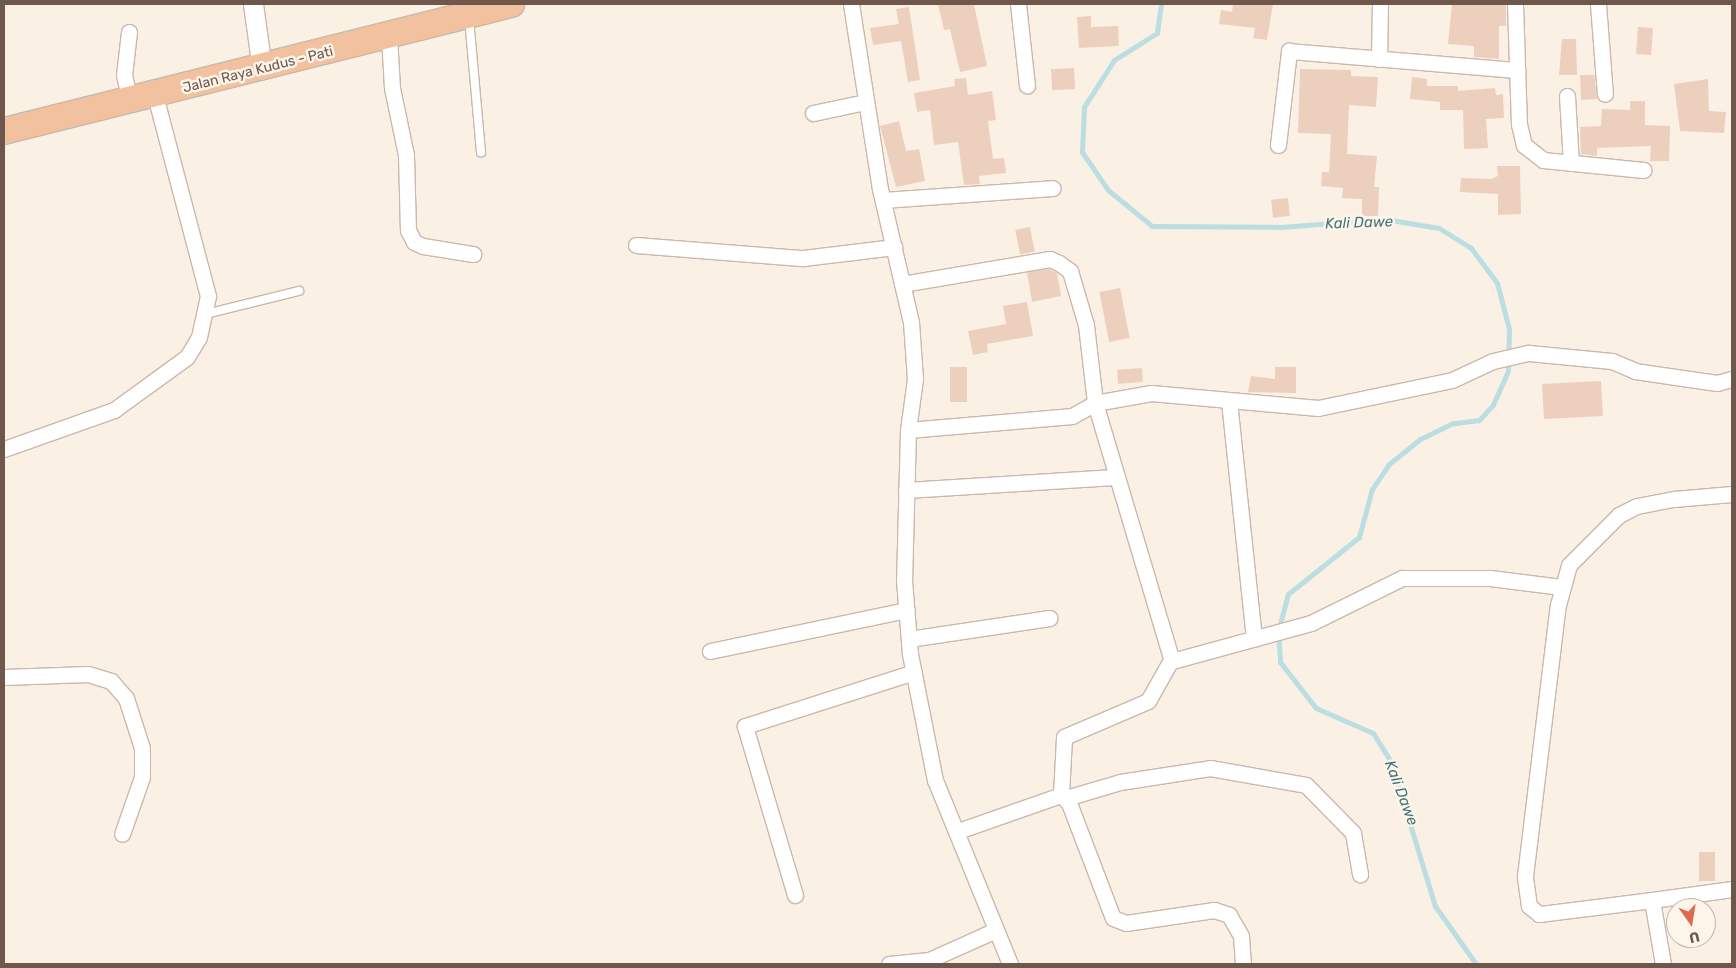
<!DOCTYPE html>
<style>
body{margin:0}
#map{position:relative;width:1736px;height:968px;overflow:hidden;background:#faf1e4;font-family:Rubik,sans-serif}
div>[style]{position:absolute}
.stream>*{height:5px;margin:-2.5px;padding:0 2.5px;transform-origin:2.5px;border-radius:2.5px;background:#badee2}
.building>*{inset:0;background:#edcfbe;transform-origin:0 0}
.roads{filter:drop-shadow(1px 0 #cab8ab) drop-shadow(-1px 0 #cab8ab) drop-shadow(0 1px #cab8ab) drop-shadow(0 -1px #cab8ab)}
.service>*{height:8px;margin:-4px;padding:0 4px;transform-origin:4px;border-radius:4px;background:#fff}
.minor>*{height:15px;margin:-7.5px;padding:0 7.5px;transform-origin:7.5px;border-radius:7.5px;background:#fff}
.tertiary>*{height:19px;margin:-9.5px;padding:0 9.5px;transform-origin:9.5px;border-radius:9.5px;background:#fff}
.trunk>*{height:26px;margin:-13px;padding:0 13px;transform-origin:13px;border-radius:13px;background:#f2c1a0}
span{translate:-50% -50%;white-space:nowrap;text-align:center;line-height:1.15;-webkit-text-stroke:5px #fdf5ea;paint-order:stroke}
.street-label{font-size:14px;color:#70574c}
.water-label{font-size:15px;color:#44757b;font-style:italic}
.frame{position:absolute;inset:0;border:5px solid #70574c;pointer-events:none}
.north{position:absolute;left:1666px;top:898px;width:50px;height:50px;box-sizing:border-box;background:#fdf5ea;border:1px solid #c5b6ab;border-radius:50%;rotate:167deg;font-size:14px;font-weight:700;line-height:20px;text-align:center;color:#70574c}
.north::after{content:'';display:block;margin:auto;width:18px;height:22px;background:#db6b52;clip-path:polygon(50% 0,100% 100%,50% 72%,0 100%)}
</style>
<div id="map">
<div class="stream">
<i style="left:1161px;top:4px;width:29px;rotate:98deg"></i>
<i style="left:1157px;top:33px;width:51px;rotate:147.9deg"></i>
<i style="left:1114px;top:60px;width:56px;rotate:122.6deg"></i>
<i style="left:1084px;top:107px;width:45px;rotate:92.5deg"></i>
<i style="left:1082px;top:152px;width:46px;rotate:55.6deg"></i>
<i style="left:1108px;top:190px;width:57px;rotate:39.3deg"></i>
<i style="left:1152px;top:226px;width:129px;rotate:0.4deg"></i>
<i style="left:1281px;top:227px;width:103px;rotate:-4.4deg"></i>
<i style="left:1384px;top:219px;width:56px;rotate:9.3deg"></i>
<i style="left:1439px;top:228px;width:38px;rotate:32deg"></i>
<i style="left:1471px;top:248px;width:44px;rotate:53.4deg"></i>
<i style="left:1497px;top:283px;width:48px;rotate:75.4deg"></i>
<i style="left:1509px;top:329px;width:42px;rotate:91.4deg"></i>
<i style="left:1508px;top:371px;width:37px;rotate:114deg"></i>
<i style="left:1493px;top:405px;width:21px;rotate:133deg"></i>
<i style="left:1479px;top:420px;width:26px;rotate:173deg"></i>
<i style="left:1453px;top:423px;width:37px;rotate:154deg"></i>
<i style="left:1420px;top:439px;width:40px;rotate:141deg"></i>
<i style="left:1389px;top:464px;width:30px;rotate:124deg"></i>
<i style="left:1372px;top:489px;width:50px;rotate:105.2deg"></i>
<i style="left:1359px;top:537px;width:91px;rotate:141.2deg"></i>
<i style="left:1288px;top:594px;width:38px;rotate:105deg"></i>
<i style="left:1278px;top:631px;width:31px;rotate:86deg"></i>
<i style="left:1280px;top:662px;width:58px;rotate:52deg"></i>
<i style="left:1316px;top:708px;width:62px;rotate:23.7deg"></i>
<i style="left:1373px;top:733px;width:34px;rotate:58deg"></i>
<i style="left:1391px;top:762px;width:151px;rotate:73deg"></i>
<i style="left:1435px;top:906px;width:71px;rotate:54.7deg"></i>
</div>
<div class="building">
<i style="clip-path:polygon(938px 4px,974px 4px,987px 66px,960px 72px,950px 29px,944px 30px)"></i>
<i style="clip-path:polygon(1233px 4px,1273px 4px,1267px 40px,1253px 38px,1255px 28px,1219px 24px,1221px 10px,1232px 12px)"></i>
<i style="clip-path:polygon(1452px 4px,1506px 4px,1506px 26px,1499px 26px,1499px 59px,1474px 57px,1474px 46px,1448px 44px)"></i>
<i style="clip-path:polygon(909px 7px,920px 80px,908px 82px,901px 41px,873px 45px,870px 28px,899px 24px,896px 9px)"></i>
<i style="clip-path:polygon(1091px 16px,1091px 27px,1118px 26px,1119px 46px,1079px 48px,1077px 17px)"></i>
<i style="left:1638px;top:27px;width:15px;height:27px;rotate:4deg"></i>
<i style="clip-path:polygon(1562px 39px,1576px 39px,1577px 75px,1559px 75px)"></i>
<i style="left:1074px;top:68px;width:21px;height:23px;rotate:87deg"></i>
<i style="clip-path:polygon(1300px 69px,1351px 70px,1351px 76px,1378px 77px,1376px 107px,1349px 105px,1347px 154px,1377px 156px,1374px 187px,1379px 187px,1378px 216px,1362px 216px,1362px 199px,1342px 198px,1343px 188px,1321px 186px,1322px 172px,1329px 172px,1331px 134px,1298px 133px)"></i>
<i style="clip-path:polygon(1580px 75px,1594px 75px,1597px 99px,1581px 100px)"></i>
<i style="clip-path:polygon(1412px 77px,1427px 79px,1427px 86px,1458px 86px,1458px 91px,1495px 88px,1496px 95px,1503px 94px,1504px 118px,1486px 119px,1488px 148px,1464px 149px,1463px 110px,1440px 110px,1440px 102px,1410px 99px)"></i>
<i style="clip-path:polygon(966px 78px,968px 95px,992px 91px,996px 120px,988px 121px,993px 159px,1004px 158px,1006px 173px,979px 176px,980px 184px,964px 185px,958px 142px,934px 145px,930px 110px,917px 112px,914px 93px,955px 86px,954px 79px)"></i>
<i style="clip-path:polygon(1708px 79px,1709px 111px,1726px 112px,1724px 133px,1680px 131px,1674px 84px)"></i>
<i style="clip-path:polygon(1630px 101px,1645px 101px,1645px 125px,1670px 126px,1669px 161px,1650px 161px,1651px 146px,1597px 148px,1597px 156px,1581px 154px,1580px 127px,1601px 126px,1602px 109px,1630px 110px)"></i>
<i style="clip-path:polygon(899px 121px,906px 151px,919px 149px,925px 181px,896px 187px,880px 126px)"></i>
<i style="clip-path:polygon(1497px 166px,1520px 166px,1521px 214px,1498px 215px,1498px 194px,1460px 192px,1461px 178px,1491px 179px,1498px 176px)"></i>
<i style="left:1288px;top:198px;width:18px;height:17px;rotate:84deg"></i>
<i style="left:1030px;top:227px;width:25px;height:15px;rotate:79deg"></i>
<i style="clip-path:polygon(1049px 269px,1057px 273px,1061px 296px,1032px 302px,1027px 272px)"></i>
<i style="left:1120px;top:288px;width:51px;height:21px;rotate:79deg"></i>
<i style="clip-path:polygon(1027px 302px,1033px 336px,987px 344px,988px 352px,973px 355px,968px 331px,1006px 324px,1003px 306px)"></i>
<i style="left:950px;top:367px;width:17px;height:35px"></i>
<i style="clip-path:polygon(1275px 367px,1296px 367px,1296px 393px,1248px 392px,1251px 376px,1275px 379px)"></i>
<i style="left:1142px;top:368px;width:14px;height:25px;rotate:86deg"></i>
<i style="left:1601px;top:381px;width:35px;height:59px;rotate:87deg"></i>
<i style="left:1715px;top:852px;width:29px;height:16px;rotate:90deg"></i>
</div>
<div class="roads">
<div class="service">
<i style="left:469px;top:18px;width:135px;rotate:84.9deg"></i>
<i style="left:206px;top:314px;width:96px;rotate:-13.9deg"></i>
</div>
<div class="minor">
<i style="left:851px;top:4px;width:187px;rotate:81.1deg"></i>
<i style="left:880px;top:189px;width:137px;rotate:76.9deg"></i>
<i style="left:911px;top:322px;width:57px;rotate:86deg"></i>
<i style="left:915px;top:379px;width:51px;rotate:97.8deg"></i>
<i style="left:908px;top:430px;width:150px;rotate:91.5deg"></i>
<i style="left:904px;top:580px;width:74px;rotate:85.4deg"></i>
<i style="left:910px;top:654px;width:128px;rotate:78.8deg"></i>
<i style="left:935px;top:780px;width:199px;rotate:67.8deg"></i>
<i style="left:1018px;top:4px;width:82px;rotate:83.7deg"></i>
<i style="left:1515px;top:4px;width:120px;rotate:88.1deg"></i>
<i style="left:1519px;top:124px;width:22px;rotate:77deg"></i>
<i style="left:1524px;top:145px;width:24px;rotate:38deg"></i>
<i style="left:1543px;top:160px;width:101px;rotate:5.7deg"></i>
<i style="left:1598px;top:4px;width:90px;rotate:85.6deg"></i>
<i style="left:129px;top:32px;width:43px;rotate:96.6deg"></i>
<i style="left:124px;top:75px;width:28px;rotate:77deg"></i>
<i style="left:389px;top:36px;width:52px;rotate:86.7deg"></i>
<i style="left:392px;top:88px;width:68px;rotate:78.2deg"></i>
<i style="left:406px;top:155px;width:75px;rotate:88.5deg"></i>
<i style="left:408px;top:230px;width:13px;rotate:63deg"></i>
<i style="left:414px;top:242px;width:10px;rotate:24deg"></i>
<i style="left:423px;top:246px;width:51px;rotate:9.1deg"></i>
<i style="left:1379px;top:59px;width:55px;rotate:-89deg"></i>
<i style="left:1567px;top:96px;width:67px;rotate:86.6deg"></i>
<i style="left:813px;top:113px;width:53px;rotate:-11.9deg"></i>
<i style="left:1278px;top:145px;width:95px;rotate:-83.3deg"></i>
<i style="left:1289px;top:51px;width:229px;rotate:4.8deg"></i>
<i style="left:883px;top:200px;width:170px;rotate:-4deg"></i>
<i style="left:636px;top:245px;width:168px;rotate:4.5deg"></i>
<i style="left:803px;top:258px;width:92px;rotate:-6.9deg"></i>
<i style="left:902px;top:284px;width:150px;rotate:-9.6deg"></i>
<i style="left:1050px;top:259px;width:10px;rotate:24deg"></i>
<i style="left:1059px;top:263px;width:14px;rotate:36deg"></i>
<i style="left:1070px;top:271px;width:56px;rotate:73.5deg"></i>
<i style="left:1086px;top:325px;width:79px;rotate:83.4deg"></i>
<i style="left:1095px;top:403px;width:57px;rotate:-10.1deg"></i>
<i style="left:1151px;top:393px;width:168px;rotate:5.1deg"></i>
<i style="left:1318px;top:408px;width:137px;rotate:-11.8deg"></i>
<i style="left:1452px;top:380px;width:45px;rotate:-24.9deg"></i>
<i style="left:1493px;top:361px;width:37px;rotate:-13deg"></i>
<i style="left:1529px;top:353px;width:83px;rotate:5.5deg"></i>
<i style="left:1612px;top:361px;width:25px;rotate:23deg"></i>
<i style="left:1635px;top:371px;width:83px;rotate:8.3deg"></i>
<i style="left:1717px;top:383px;width:16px;rotate:-15deg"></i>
<i style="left:1229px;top:401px;width:239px;rotate:84deg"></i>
<i style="left:908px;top:430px;width:165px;rotate:-4.9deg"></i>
<i style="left:1072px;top:416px;width:26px;rotate:-29deg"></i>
<i style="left:1095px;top:403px;width:269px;rotate:73.4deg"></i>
<i style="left:1172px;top:661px;width:144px;rotate:-15.3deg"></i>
<i style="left:1311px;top:623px;width:102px;rotate:-26.3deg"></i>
<i style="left:1402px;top:578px;width:88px"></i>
<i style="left:1490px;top:578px;width:72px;rotate:7.2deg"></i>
<i style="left:4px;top:449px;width:117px;rotate:-19.5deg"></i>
<i style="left:114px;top:410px;width:90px;rotate:-36deg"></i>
<i style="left:187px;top:357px;width:23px;rotate:-59deg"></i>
<i style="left:199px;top:337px;width:42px;rotate:-77.6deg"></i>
<i style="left:208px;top:296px;width:207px;rotate:-104.8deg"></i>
<i style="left:906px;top:490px;width:209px;rotate:-3.6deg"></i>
<i style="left:909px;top:639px;width:142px;rotate:-8.5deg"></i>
<i style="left:710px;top:651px;width:201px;rotate:-11.8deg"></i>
<i style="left:4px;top:677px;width:84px;rotate:-2deg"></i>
<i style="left:88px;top:674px;width:24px;rotate:17deg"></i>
<i style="left:111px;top:681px;width:23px;rotate:49deg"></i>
<i style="left:126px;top:698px;width:52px;rotate:72.3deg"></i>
<i style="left:142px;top:748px;width:29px;rotate:90deg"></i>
<i style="left:142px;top:777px;width:60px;rotate:109.3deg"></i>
<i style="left:1061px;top:795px;width:58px;rotate:-87deg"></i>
<i style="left:1064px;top:737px;width:91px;rotate:-23.2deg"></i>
<i style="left:1148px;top:701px;width:47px;rotate:-60.7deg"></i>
<i style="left:1066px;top:798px;width:56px;rotate:-16.5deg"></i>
<i style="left:1120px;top:782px;width:91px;rotate:-8.8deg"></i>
<i style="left:1210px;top:768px;width:97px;rotate:10deg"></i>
<i style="left:1306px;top:785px;width:67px;rotate:45.6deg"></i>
<i style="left:1353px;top:833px;width:42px;rotate:80.3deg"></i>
<i style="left:958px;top:831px;width:109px;rotate:-19.3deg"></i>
<i style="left:1061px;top:795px;width:11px;rotate:45deg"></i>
<i style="left:1069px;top:803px;width:123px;rotate:69.1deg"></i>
<i style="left:1113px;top:918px;width:14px;rotate:21deg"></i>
<i style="left:1126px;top:923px;width:89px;rotate:-8.4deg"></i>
<i style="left:1214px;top:910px;width:16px;rotate:18deg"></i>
<i style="left:1229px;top:915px;width:24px;rotate:60deg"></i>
<i style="left:1241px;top:936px;width:28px;rotate:86deg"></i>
<i style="left:795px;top:895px;width:176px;rotate:-106.5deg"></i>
<i style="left:745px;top:726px;width:177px;rotate:-17.7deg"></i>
<i style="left:1652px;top:900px;width:81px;rotate:-7.8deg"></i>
<i style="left:889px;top:964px;width:40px;rotate:-5.7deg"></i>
<i style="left:929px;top:960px;width:73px;rotate:-24.1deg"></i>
<i style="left:1663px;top:964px;width:65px;rotate:-99.8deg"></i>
<i style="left:1652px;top:900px;width:114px;rotate:172.9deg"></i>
<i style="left:1539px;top:914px;width:13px;rotate:-141deg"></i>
<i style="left:1529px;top:906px;width:30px;rotate:-98deg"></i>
<i style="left:1525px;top:876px;width:273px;rotate:-83.1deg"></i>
<i style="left:1558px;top:605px;width:41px;rotate:-74.6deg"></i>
<i style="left:1569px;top:565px;width:71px;rotate:-45deg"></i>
<i style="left:1619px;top:515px;width:20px;rotate:-27deg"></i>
<i style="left:1637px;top:506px;width:38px;rotate:-11deg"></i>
<i style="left:1674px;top:499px;width:58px;rotate:-4.9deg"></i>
</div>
<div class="tertiary">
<i style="left:253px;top:4px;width:66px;rotate:82.1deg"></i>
</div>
<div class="trunk">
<i style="left:4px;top:131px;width:523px;rotate:-14.06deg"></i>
</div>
</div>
<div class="street-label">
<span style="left:258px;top:70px;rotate:-14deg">Jalan Raya Kudus - Pati</span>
</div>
<div class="water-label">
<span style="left:1359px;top:223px;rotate:-2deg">Kali Dawe</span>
<span style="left:1401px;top:793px;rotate:69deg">Kali Dawe</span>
</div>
<div class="frame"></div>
<div class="north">U</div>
</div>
